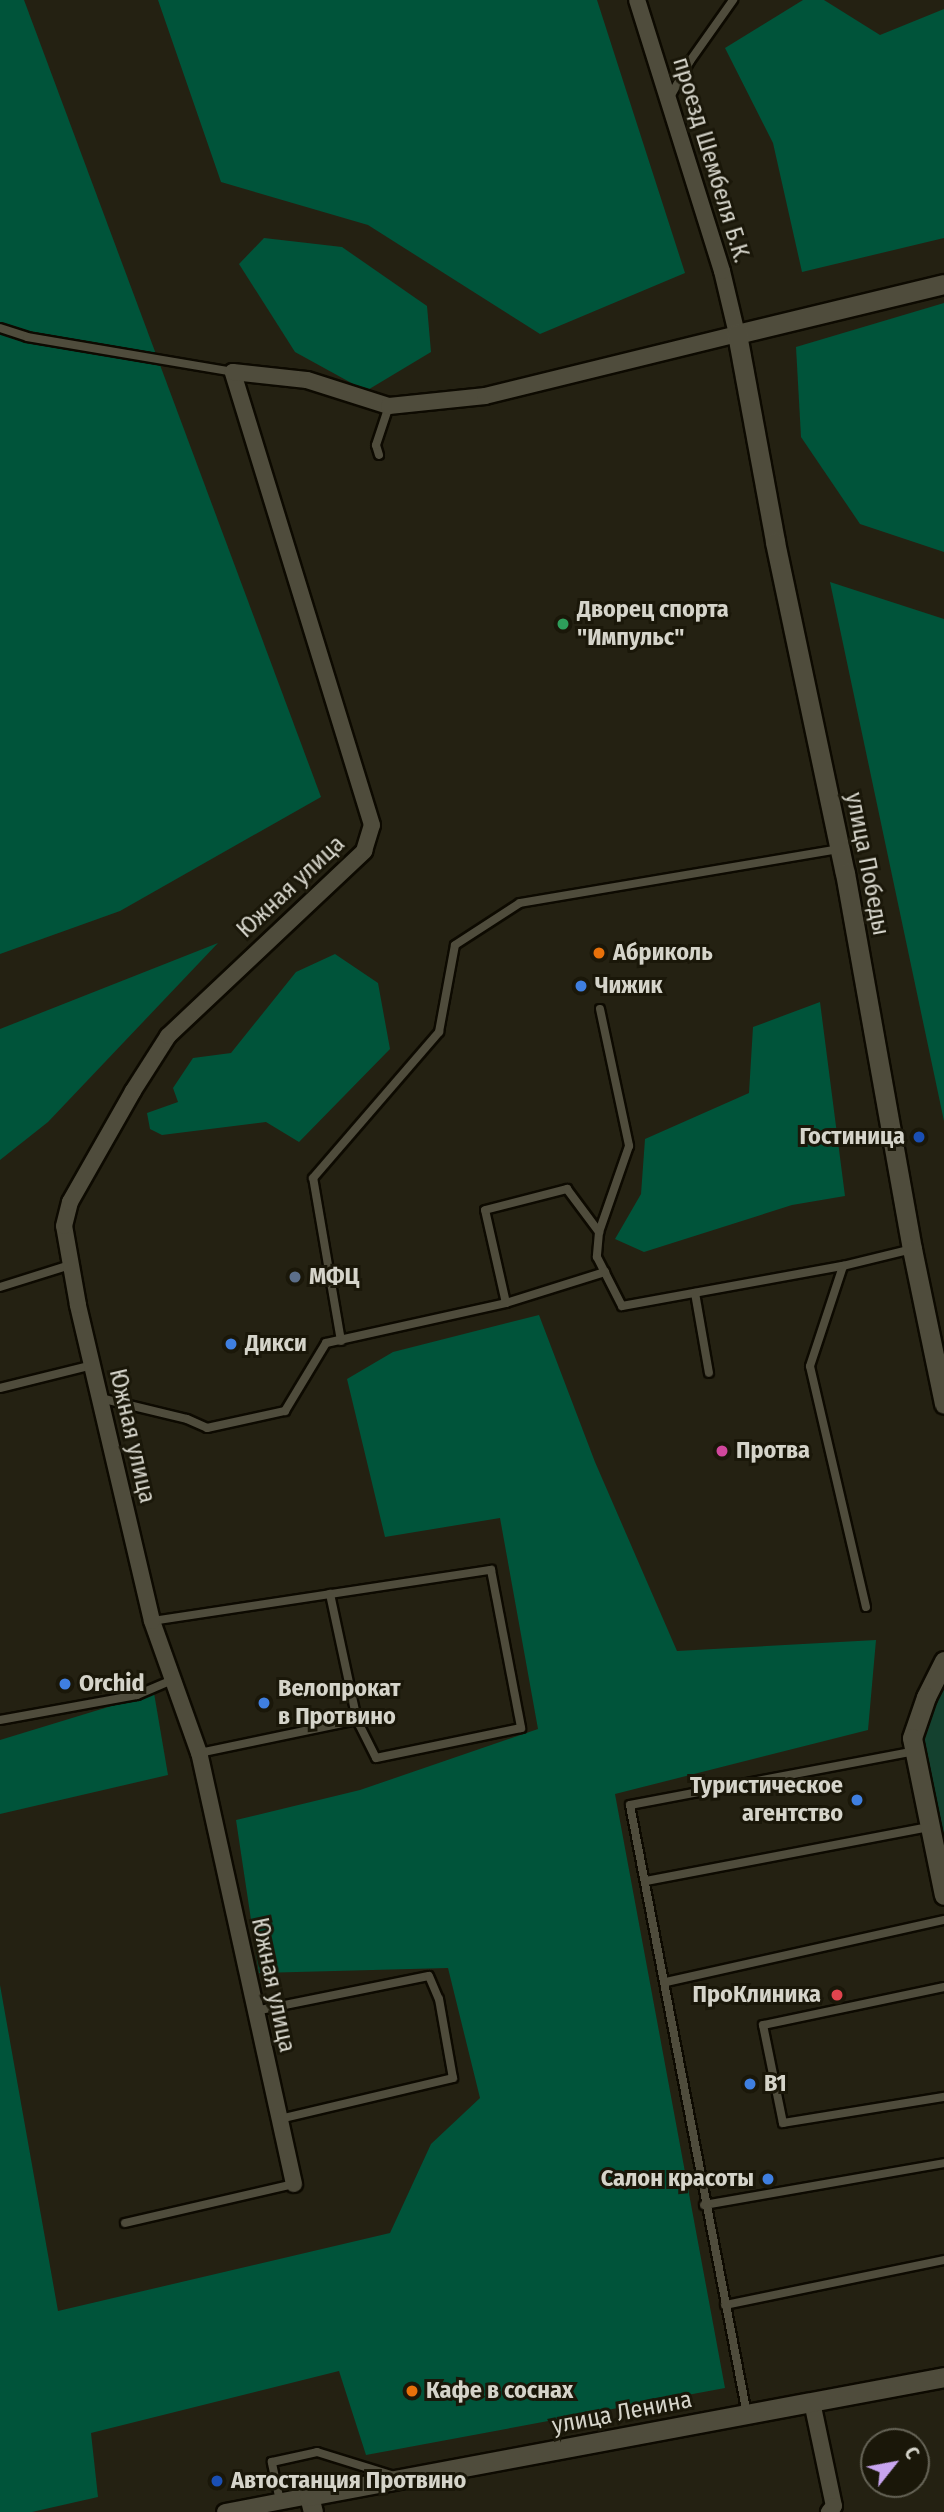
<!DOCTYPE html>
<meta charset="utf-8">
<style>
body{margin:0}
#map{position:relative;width:944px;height:2512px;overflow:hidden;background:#242112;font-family:"Fira Sans Condensed",sans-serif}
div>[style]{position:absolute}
.green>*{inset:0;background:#14412f}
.forest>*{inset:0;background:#00543a}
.roads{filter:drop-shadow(2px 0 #0d0a01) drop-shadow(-2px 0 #0d0a01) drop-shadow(0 2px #0d0a01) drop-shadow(0 -2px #0d0a01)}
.service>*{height:8px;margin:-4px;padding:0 4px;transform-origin:4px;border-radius:4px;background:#4f4c3c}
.minor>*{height:16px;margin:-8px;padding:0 8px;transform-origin:8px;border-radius:8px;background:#4f4c3c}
.tertiary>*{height:19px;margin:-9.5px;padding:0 9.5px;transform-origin:9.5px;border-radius:9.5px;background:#4f4c3c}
.dots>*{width:19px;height:19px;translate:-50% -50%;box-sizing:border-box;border:4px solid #1a1709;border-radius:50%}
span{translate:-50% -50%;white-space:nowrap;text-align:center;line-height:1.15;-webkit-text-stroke:6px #1a1709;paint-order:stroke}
.street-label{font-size:24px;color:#d5d4ca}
.poi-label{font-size:24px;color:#d5d4ca;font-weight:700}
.left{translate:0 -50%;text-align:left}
.right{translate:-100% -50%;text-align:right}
.north{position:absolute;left:860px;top:2428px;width:70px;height:70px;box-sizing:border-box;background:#1a1709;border:2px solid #656356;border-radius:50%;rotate:59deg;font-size:19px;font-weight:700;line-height:28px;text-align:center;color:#d5d4ca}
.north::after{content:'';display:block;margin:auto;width:24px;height:32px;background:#c8a5ef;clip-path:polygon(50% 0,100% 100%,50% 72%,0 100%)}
</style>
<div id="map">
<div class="green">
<i style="clip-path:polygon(944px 1661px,944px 1895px,915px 1751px)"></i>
</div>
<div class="forest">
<i style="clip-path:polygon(0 0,24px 0,321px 797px,120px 911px,0 954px)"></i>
<i style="clip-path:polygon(158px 0,597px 0,685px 273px,540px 334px,368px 225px,221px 182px)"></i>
<i style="clip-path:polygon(803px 0,824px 0,880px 35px,944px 9px,944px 238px,802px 272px,773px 143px,725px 48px)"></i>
<i style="clip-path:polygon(264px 238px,342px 247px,427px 306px,431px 352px,366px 391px,295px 352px,239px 264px)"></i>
<i style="clip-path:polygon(944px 303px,944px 552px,860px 524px,801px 437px,796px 347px)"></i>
<i style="clip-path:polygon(830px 582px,944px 619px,944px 1121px)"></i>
<i style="clip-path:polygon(218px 943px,48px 1122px,0 1160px,0 1029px)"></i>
<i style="clip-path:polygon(335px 954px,378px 983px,390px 1049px,299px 1142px,266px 1122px,162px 1135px,150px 1129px,147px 1113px,178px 1102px,173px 1088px,193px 1058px,231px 1053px,296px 972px)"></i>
<i style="clip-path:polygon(820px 1002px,845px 1196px,792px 1205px,644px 1252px,615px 1239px,641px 1194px,645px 1139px,749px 1093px,753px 1027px)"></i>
<i style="clip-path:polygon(539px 1315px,595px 1462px,677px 1651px,876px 1640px,868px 1730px,615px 1794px,725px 2388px,366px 2455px,339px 2371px,91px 2433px,98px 2497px,32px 2512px,0 2512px,0 1985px,58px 2311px,390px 2233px,431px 2144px,480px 2098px,448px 1968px,259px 1973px,236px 1820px,360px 1790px,538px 1729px,500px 1518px,385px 1537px,347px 1379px,393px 1352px)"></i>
<i style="clip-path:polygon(154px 1693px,168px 1775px,0 1814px,0 1740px)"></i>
</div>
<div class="roads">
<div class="service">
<i style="left:670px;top:97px;width:41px;rotate:-60.9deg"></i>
<i style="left:690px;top:61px;width:75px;rotate:-54.8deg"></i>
<i style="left:0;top:328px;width:28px;rotate:18deg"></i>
<i style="left:27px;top:337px;width:209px;rotate:9.6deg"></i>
<i style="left:379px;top:455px;width:10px;rotate:-107deg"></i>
<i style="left:376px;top:445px;width:41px;rotate:-71.6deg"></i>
<i style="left:600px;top:1009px;width:140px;rotate:78deg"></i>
<i style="left:629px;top:1146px;width:91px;rotate:109.2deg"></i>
<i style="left:599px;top:1232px;width:25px;rotate:95deg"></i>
<i style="left:597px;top:1257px;width:55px;rotate:63deg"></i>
<i style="left:622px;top:1306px;width:225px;rotate:-10.3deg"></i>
<i style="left:0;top:1287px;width:73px;rotate:-17.4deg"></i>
<i style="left:695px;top:1293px;width:81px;rotate:80.1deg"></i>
<i style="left:506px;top:1303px;width:95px;rotate:-102.7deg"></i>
<i style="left:485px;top:1210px;width:85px;rotate:-14.4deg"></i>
<i style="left:567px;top:1189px;width:54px;rotate:53.3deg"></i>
<i style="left:341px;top:1341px;width:165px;rotate:-99.7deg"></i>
<i style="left:313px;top:1178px;width:193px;rotate:-49.2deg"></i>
<i style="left:439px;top:1032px;width:88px;rotate:-79.6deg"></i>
<i style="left:455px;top:945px;width:77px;rotate:-32.9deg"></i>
<i style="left:520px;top:903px;width:325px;rotate:-9.6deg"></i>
<i style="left:0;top:1388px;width:95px;rotate:-14deg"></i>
<i style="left:100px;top:1398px;width:89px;rotate:13.6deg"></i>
<i style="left:187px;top:1419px;width:22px;rotate:24deg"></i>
<i style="left:207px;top:1428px;width:80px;rotate:-12.3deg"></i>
<i style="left:285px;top:1411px;width:79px;rotate:-58.9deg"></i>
<i style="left:326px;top:1343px;width:184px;rotate:-12.5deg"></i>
<i style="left:506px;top:1303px;width:104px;rotate:-17.4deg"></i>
<i style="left:866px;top:1607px;width:247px;rotate:-103.1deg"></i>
<i style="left:810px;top:1366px;width:105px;rotate:-71.7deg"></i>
<i style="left:843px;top:1266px;width:71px;rotate:-13.8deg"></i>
<i style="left:152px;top:1621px;width:343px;rotate:-8.6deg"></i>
<i style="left:491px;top:1570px;width:161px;rotate:79.2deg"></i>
<i style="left:521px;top:1728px;width:148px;rotate:168.3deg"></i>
<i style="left:376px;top:1758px;width:42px;rotate:-116.6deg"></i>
<i style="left:357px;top:1720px;width:129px;rotate:-102.1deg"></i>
<i style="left:0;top:1720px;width:139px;rotate:-10.3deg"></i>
<i style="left:137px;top:1695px;width:38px;rotate:-23deg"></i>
<i style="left:199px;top:1753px;width:161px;rotate:-11.8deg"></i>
<i style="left:646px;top:1881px;width:288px;rotate:-10.8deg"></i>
<i style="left:666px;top:1982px;width:285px;rotate:-12.6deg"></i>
<i style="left:944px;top:1987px;width:185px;rotate:168.1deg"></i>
<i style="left:763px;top:2025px;width:100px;rotate:78.5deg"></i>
<i style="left:783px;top:2123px;width:163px;rotate:-9.2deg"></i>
<i style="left:255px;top:2011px;width:177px;rotate:-11.4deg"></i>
<i style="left:429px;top:1976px;width:25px;rotate:67deg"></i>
<i style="left:439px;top:1999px;width:80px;rotate:80deg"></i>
<i style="left:453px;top:2078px;width:179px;rotate:166.7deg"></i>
<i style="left:704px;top:2205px;width:244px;rotate:-9.9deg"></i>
<i style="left:125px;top:2223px;width:173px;rotate:-13deg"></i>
<i style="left:725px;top:2305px;width:224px;rotate:-11.6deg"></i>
<i style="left:747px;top:2414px;width:620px;rotate:-100.88deg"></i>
<i style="left:630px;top:1805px;width:290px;rotate:-10.7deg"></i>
<i style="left:280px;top:2501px;width:40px;rotate:-102deg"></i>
<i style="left:272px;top:2462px;width:46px;rotate:-12.5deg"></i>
<i style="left:317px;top:2452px;width:77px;rotate:17.3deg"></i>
</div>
<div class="minor">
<i style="left:294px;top:2184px;width:441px;rotate:-102.4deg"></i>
<i style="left:199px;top:1753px;width:140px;rotate:-109.6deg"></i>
<i style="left:152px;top:1621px;width:325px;rotate:-103.2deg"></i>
<i style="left:78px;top:1305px;width:80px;rotate:-100deg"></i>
<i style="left:64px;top:1226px;width:25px;rotate:-76deg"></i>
<i style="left:70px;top:1202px;width:128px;rotate:-60.4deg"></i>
<i style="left:133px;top:1091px;width:65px;rotate:-57.5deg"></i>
<i style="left:168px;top:1036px;width:270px;rotate:-43.3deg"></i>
<i style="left:364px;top:851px;width:27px;rotate:-73deg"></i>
<i style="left:372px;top:825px;width:474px;rotate:-107.1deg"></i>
<i style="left:233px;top:372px;width:74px;rotate:6.2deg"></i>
<i style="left:307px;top:380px;width:86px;rotate:17.6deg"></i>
<i style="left:389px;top:406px;width:97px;rotate:-5.9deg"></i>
<i style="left:485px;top:396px;width:260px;rotate:-13.8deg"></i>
<i style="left:737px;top:334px;width:65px;rotate:-103.4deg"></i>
<i style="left:722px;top:271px;width:284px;rotate:-107.4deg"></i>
<i style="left:812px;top:2402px;width:106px;rotate:78.1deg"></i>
<i style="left:834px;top:2506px;width:8px;rotate:130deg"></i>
<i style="left:225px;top:2512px;width:86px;rotate:-10.8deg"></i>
</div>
<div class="tertiary">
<i style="left:944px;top:284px;width:213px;rotate:166.4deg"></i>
<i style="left:737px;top:334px;width:211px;rotate:79.6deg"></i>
<i style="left:775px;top:542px;width:338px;rotate:78.1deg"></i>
<i style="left:845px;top:873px;width:382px;rotate:79.9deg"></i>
<i style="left:912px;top:1249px;width:158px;rotate:78.3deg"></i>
<i style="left:944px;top:1661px;width:40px;rotate:116.6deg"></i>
<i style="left:926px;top:1697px;width:43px;rotate:108.9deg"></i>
<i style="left:912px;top:1738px;width:160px;rotate:78.5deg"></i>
<i style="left:313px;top:2512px;width:16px;rotate:-104deg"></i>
<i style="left:309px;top:2496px;width:646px;rotate:-10.61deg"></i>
</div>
</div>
<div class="dots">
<i style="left:563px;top:624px;background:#2e9e5b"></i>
<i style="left:599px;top:953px;background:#e8710a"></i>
<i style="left:581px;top:986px;background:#3f7fe0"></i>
<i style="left:919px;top:1137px;background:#1a4fb4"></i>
<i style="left:295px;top:1277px;background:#5c6f8a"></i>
<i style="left:231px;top:1344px;background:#3f7fe0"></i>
<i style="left:722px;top:1451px;background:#d1479c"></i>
<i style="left:65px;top:1684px;background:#3f7fe0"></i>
<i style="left:264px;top:1703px;background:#3f7fe0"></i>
<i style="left:857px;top:1800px;background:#3f7fe0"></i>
<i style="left:837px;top:1995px;background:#e0444e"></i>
<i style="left:750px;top:2084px;background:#3f7fe0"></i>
<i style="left:768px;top:2179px;background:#3f7fe0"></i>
<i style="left:412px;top:2391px;background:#e8710a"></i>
<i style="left:217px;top:2481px;background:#1a4fb4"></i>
</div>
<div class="street-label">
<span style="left:711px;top:160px;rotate:73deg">проезд Шембеля Б.К.</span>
<span style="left:867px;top:864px;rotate:79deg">улица Победы</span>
<span style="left:291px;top:887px;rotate:-43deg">Южная улица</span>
<span style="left:132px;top:1436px;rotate:77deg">Южная улица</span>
<span style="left:273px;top:1985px;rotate:78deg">Южная улица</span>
<span style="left:622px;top:2413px;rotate:-11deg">улица Ленина</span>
</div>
<div class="poi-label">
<span class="left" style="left:577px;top:624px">Дворец спорта<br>"Импульс"</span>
<span class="left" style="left:613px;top:953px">Абриколь</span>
<span class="left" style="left:595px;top:986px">Чижик</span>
<span class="right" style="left:905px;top:1137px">Гостиница</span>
<span class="left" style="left:309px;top:1277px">МФЦ</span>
<span class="left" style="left:245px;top:1344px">Дикси</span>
<span class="left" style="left:736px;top:1451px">Протва</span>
<span class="left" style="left:79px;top:1684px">Orchid</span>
<span class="left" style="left:278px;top:1703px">Велопрокат<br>в Протвино</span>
<span class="right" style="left:843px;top:1800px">Туристическое<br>агентство</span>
<span class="right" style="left:821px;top:1995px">ПроКлиника</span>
<span class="left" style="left:764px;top:2084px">В1</span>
<span class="right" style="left:754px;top:2179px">Салон красоты</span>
<span class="left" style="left:426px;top:2391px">Кафе в соснах</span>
<span class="left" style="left:231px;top:2481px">Автостанция Протвино</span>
</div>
<div class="north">С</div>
</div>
